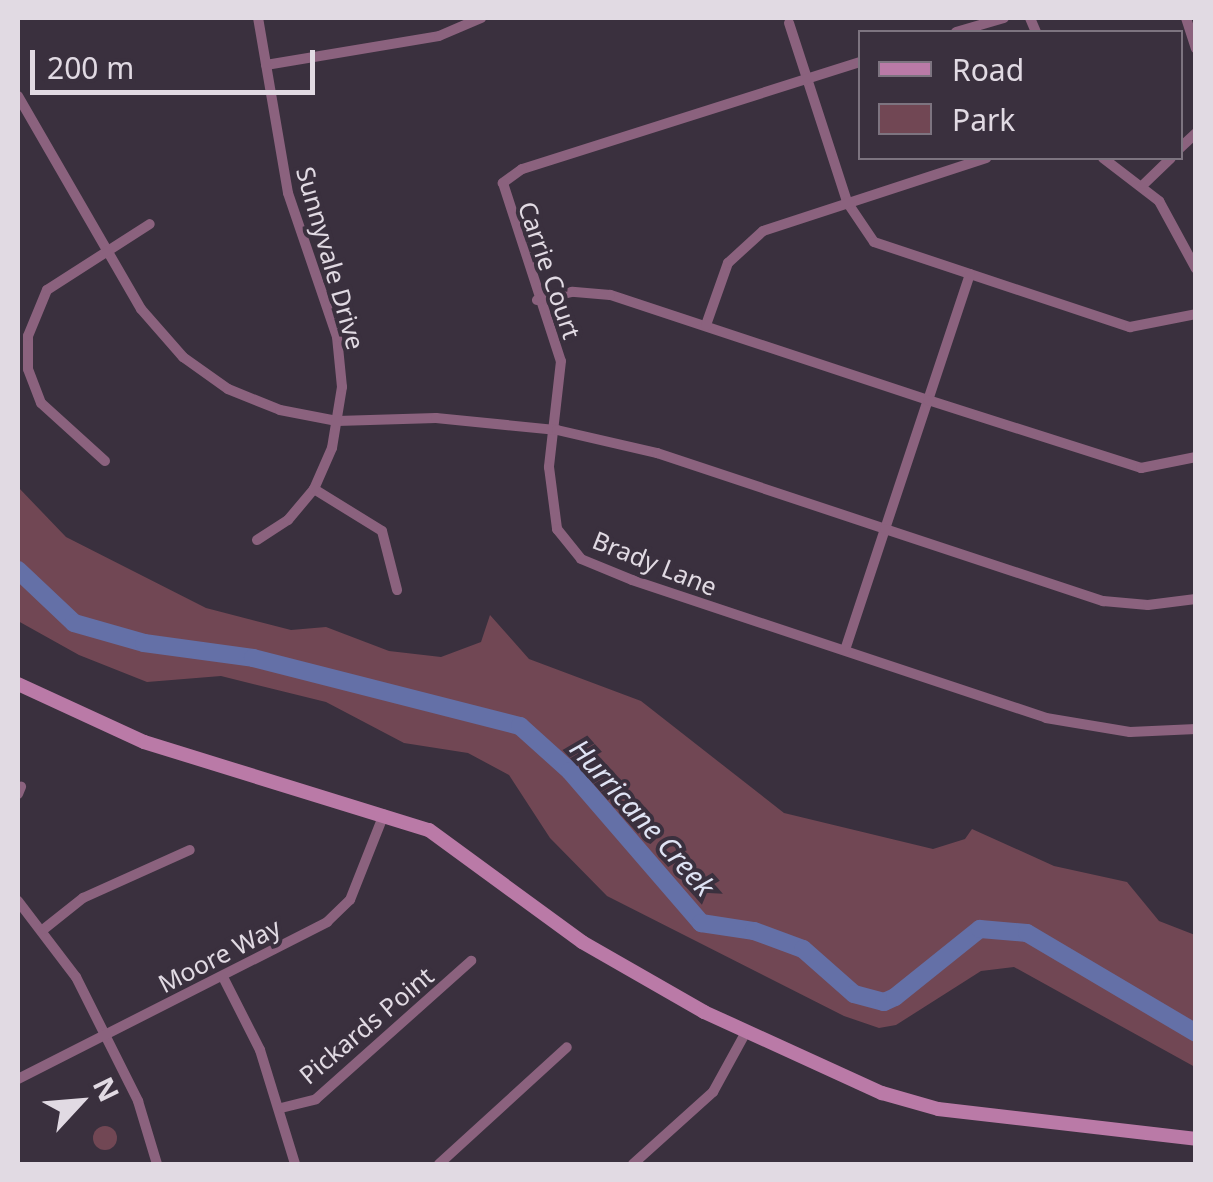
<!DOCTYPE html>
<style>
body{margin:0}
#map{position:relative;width:1213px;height:1182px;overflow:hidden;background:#3a303e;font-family:"Noto Sans",sans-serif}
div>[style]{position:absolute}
.green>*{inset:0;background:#714754}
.round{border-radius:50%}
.river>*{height:18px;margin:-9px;padding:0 9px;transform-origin:9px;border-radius:9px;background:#6470a7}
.street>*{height:10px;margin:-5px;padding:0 5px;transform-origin:5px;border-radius:5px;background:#8b627e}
.secondary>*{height:14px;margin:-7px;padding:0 7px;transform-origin:7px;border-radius:7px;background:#ba7aa7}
span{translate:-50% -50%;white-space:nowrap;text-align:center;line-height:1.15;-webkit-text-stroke:8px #3a303e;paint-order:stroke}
.street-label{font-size:25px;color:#e1dae3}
.water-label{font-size:28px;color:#dfe3f4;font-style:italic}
.frame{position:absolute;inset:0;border:20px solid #e1dae3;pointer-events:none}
.legend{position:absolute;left:858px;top:30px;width:325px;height:130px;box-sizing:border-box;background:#3a303e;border:2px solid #7d7480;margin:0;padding:12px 18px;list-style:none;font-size:30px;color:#e1dae3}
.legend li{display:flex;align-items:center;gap:20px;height:50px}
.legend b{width:50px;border:2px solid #7d7480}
.north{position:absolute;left:30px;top:1052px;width:100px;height:100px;-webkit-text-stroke:8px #3a303e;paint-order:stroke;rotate:64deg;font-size:28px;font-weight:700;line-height:40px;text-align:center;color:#e1dae3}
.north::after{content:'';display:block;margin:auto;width:35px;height:45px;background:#e1dae3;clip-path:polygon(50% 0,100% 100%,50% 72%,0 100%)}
.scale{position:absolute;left:30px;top:50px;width:285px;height:45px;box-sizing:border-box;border:5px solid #e1dae3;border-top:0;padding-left:12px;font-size:30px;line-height:35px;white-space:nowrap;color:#e1dae3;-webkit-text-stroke:8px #3a303e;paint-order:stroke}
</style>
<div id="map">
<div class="green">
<i style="clip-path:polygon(18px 487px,66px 537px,206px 608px,291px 630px,326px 627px,389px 651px,441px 657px,481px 642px,490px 615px,529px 659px,641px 701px,784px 813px,933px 849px,965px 839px,972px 829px,1054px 866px,1127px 882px,1159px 921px,1195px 935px,1195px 1067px,1014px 967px,981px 971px,896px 1025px,879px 1028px,844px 1016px,607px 896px,550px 838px,509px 775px,468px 753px,404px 743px,326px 702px,221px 676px,147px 682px,79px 655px,18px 621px)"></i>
<i class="round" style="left:93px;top:1126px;width:24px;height:24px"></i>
</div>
<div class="river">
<i style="left:18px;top:570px;width:77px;rotate:43.4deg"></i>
<i style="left:74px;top:623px;width:73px;rotate:15.9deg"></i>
<i style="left:144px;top:643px;width:110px;rotate:7.8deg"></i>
<i style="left:253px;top:658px;width:276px;rotate:14.3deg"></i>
<i style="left:520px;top:726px;width:67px;rotate:42deg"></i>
<i style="left:570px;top:771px;width:201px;rotate:49.2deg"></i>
<i style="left:701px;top:923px;width:54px;rotate:8.6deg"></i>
<i style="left:754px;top:931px;width:52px;rotate:20.2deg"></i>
<i style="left:803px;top:949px;width:68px;rotate:41.4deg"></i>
<i style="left:854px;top:994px;width:31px;rotate:15deg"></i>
<i style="left:884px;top:1002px;width:12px;rotate:-24deg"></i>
<i style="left:895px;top:997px;width:109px;rotate:-38.7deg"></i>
<i style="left:980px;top:929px;width:47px;rotate:4.9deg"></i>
<i style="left:1027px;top:933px;width:196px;rotate:30.6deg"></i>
</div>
<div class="street">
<i style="left:1030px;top:18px;width:15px;rotate:67deg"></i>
<i style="left:1186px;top:18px;width:32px;rotate:72deg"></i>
<i style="left:789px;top:23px;width:188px;rotate:72deg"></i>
<i style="left:847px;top:202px;width:48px;rotate:56deg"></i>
<i style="left:874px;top:242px;width:270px;rotate:18.4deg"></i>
<i style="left:1130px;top:327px;width:67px;rotate:-11.1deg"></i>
<i style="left:956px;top:32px;width:50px;rotate:-16.3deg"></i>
<i style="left:860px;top:62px;width:355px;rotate:162.4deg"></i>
<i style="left:522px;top:169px;width:24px;rotate:144deg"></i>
<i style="left:503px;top:183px;width:187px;rotate:72deg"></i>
<i style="left:561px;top:361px;width:107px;rotate:96.5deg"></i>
<i style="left:549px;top:467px;width:63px;rotate:82.6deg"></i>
<i style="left:557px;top:529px;width:38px;rotate:51deg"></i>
<i style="left:581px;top:559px;width:55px;rotate:22.4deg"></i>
<i style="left:632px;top:580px;width:436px;rotate:18.4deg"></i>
<i style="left:1046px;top:718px;width:85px;rotate:9.5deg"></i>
<i style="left:1130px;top:732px;width:66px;rotate:-2.6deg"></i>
<i style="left:266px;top:65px;width:175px;rotate:-9.5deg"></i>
<i style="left:439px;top:36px;width:46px;rotate:-23.2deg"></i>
<i style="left:18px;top:96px;width:246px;rotate:60deg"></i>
<i style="left:141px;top:309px;width:64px;rotate:48.8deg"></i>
<i style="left:183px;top:357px;width:55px;rotate:35.4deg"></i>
<i style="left:228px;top:389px;width:56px;rotate:22deg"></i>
<i style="left:280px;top:410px;width:58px;rotate:10.9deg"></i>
<i style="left:337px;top:421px;width:99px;rotate:-1.7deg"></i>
<i style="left:436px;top:418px;width:122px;rotate:5.7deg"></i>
<i style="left:557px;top:430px;width:103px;rotate:13deg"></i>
<i style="left:657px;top:453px;width:240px;rotate:18.4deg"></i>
<i style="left:885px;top:529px;width:136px;rotate:-71.6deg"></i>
<i style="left:928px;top:400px;width:335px;rotate:-161.7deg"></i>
<i style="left:610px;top:295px;width:38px;rotate:-175deg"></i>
<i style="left:572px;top:292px;width:36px;rotate:167deg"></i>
<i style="left:1180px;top:148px;width:22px;rotate:-43deg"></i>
<i style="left:1103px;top:158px;width:71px;rotate:37.5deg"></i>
<i style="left:1159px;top:201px;width:77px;rotate:61.4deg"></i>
<i style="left:1144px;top:184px;width:37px;rotate:-44deg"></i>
<i style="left:970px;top:274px;width:133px;rotate:108.4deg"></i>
<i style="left:928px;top:400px;width:224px;rotate:17.7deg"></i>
<i style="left:1141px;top:468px;width:56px;rotate:-11.3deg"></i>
<i style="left:706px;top:325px;width:66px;rotate:-70.5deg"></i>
<i style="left:728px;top:263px;width:47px;rotate:-42.4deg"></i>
<i style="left:763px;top:231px;width:235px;rotate:-18.1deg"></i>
<i style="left:105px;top:461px;width:86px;rotate:-137.8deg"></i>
<i style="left:41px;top:403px;width:36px;rotate:-111deg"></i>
<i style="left:28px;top:369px;width:33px;rotate:-90deg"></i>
<i style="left:28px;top:336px;width:50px;rotate:-67.6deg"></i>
<i style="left:47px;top:290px;width:122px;rotate:-32.7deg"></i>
<i style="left:314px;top:489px;width:80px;rotate:31.7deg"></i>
<i style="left:382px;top:531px;width:61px;rotate:75.7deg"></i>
<i style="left:257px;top:540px;width:37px;rotate:-33deg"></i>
<i style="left:288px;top:520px;width:40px;rotate:-50deg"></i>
<i style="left:314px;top:489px;width:45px;rotate:-66.3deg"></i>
<i style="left:332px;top:448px;width:62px;rotate:-80.7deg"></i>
<i style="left:342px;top:387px;width:50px;rotate:-95.7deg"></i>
<i style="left:337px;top:337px;width:152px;rotate:-108.8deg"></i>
<i style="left:288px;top:193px;width:178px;rotate:-99.7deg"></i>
<i style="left:845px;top:650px;width:127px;rotate:-71.7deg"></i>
<i style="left:885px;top:529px;width:230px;rotate:18.3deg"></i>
<i style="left:1103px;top:601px;width:45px;rotate:5.1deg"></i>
<i style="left:1148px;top:605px;width:48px;rotate:-7.1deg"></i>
<i style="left:18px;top:794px;width:8px;rotate:-67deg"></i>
<i style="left:18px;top:901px;width:96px;rotate:52.7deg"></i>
<i style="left:76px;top:977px;width:139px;rotate:63.4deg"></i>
<i style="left:138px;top:1101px;width:66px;rotate:73.2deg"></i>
<i style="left:44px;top:929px;width:50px;rotate:-38.5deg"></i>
<i style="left:83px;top:898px;width:117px;rotate:-24.2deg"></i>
<i style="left:223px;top:977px;width:82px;rotate:63.1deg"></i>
<i style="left:260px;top:1050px;width:119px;rotate:72.9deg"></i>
<i style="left:18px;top:1079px;width:347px;rotate:-26.9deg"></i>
<i style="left:327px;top:922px;width:32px;rotate:-44deg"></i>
<i style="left:350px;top:900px;width:92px;rotate:-68.4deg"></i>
<i style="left:281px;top:1108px;width:36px;rotate:-14deg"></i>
<i style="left:316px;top:1099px;width:208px;rotate:-41.7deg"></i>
<i style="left:439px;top:1164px;width:173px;rotate:-42.4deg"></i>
<i style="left:633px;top:1164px;width:108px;rotate:-42deg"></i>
<i style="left:713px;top:1092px;width:68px;rotate:-61.2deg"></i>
</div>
<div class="secondary">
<i style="left:18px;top:684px;width:139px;rotate:24.7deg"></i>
<i style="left:144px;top:742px;width:298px;rotate:17.2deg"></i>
<i style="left:429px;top:830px;width:190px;rotate:36.2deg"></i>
<i style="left:582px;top:942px;width:141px;rotate:29.8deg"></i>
<i style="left:704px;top:1012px;width:196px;rotate:24.5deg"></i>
<i style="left:882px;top:1093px;width:58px;rotate:15.9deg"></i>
<i style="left:938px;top:1109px;width:260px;rotate:6.6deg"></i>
</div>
<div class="street-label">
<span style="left:331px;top:258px;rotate:74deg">Sunnyvale Drive</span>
<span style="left:550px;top:270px;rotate:71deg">Carrie Court</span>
<span style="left:655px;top:563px;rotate:22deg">Brady Lane</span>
<span style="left:219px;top:955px;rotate:-27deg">Moore Way</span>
<span style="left:366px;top:1025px;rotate:-40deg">Pickards Point</span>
</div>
<div class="water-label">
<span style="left:643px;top:817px;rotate:48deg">Hurricane Creek</span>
</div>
<div class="frame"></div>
<ul class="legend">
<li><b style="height:12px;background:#ba7aa7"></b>Road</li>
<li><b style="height:28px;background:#714754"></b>Park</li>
</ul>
<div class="north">N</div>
<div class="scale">200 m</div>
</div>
